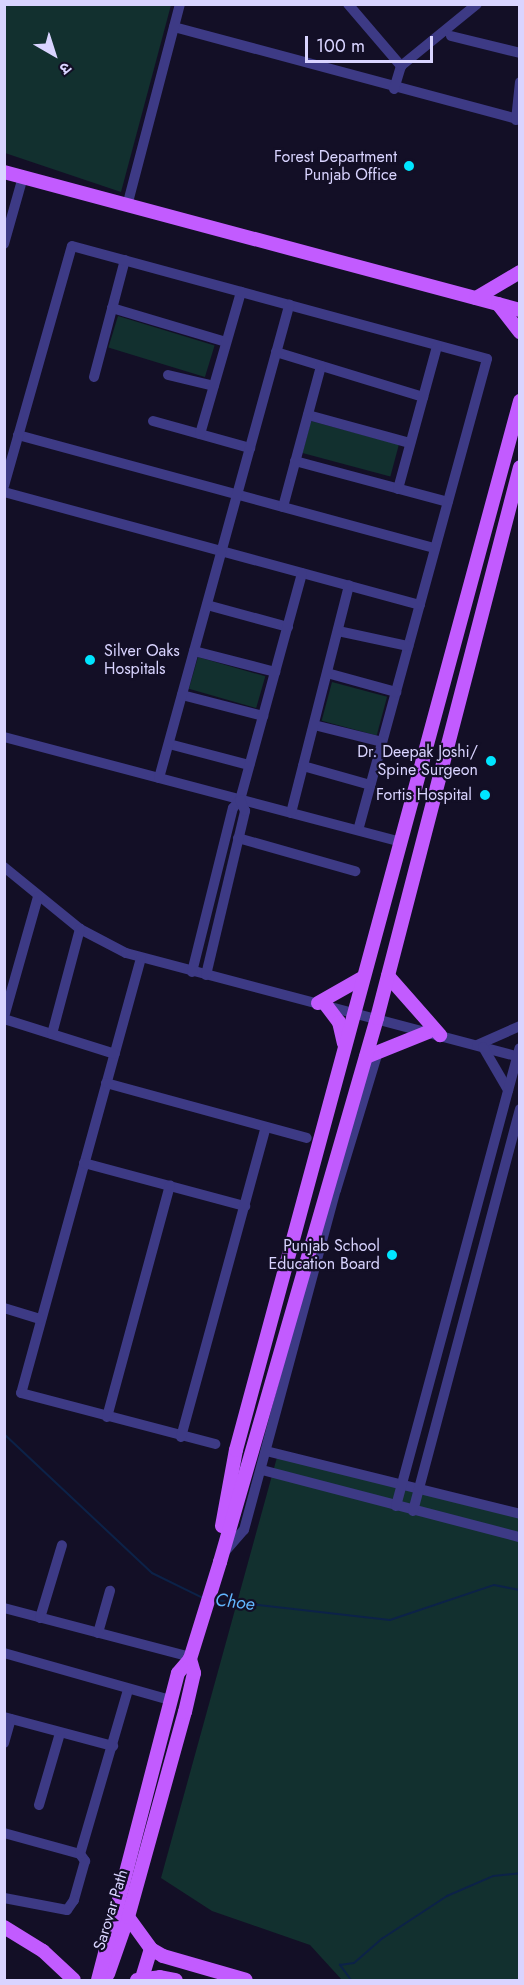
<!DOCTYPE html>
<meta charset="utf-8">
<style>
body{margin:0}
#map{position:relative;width:524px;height:1985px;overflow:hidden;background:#130f26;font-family:Jost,"Noto Sans Devanagari",sans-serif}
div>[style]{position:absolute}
.green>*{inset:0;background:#12302f;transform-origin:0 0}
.stream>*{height:2px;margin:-1px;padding:0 1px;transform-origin:1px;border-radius:1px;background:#0c2248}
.minor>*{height:10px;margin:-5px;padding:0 5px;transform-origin:5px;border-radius:5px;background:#3d3a85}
.major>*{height:14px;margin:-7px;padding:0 7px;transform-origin:7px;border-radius:7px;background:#c25bff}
.dots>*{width:16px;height:16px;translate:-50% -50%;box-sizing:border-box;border:3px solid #130f26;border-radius:50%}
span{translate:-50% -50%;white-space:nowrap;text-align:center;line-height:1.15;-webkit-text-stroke:4.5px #130f26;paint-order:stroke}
.poi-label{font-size:16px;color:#d9d4ff}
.right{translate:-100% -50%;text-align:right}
.left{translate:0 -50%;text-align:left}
.street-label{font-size:16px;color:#d9d4ff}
.water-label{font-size:18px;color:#62b6ff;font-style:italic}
.frame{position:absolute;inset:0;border:6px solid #d9d4ff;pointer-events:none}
.north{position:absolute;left:24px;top:24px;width:60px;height:60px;-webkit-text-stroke:4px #130f26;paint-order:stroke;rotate:141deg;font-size:16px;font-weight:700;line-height:24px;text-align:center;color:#d9d4ff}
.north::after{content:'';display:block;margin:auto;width:21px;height:27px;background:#d9d4ff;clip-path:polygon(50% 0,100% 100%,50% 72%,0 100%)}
.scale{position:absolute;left:305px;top:36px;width:128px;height:27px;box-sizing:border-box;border:3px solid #d9d4ff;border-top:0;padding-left:8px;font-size:18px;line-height:21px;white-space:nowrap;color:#d9d4ff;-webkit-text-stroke:4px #130f26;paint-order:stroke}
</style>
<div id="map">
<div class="green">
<i style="clip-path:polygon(5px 4px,171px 5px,121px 192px,5px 153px)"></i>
<i style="left:118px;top:316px;width:101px;height:33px;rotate:17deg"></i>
<i style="left:311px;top:421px;width:91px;height:33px;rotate:15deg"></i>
<i style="left:198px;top:657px;width:70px;height:33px;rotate:16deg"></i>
<i style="left:332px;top:682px;width:57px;height:40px;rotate:15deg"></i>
<i style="clip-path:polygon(279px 1450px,519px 1518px,519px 1980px,342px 1980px,310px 1945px,212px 1911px,161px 1878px)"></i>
</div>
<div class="stream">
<i style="left:4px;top:1434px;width:203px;rotate:43.2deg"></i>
<i style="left:152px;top:1573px;width:57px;rotate:26.1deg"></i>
<i style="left:215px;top:1600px;width:176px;rotate:6.5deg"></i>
<i style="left:390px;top:1620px;width:110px;rotate:-18.6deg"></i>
<i style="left:494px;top:1585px;width:26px;rotate:11deg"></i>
<i style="left:351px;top:1980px;width:19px;rotate:-126deg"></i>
<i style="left:340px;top:1965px;width:14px;rotate:-8deg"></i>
<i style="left:354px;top:1963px;width:38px;rotate:-41deg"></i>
<i style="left:383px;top:1938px;width:77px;rotate:-33.3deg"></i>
<i style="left:447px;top:1896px;width:50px;rotate:-23.5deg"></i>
<i style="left:493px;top:1876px;width:27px;rotate:-6deg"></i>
</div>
<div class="minor">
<i style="left:348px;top:4px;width:82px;rotate:49.5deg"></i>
<i style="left:174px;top:27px;width:358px;rotate:15deg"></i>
<i style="left:451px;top:36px;width:71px;rotate:13.8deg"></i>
<i style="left:394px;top:89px;width:24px;rotate:-73deg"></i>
<i style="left:401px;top:66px;width:98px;rotate:-39.2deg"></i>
<i style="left:516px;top:120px;width:38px;rotate:-84deg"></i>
<i style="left:127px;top:206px;width:209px;rotate:-75.3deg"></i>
<i style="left:4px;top:244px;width:70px;rotate:-74.2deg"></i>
<i style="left:112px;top:308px;width:119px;rotate:16.6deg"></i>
<i style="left:276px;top:352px;width:154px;rotate:17deg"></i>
<i style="left:168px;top:375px;width:47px;rotate:13.4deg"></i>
<i style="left:94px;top:377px;width:121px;rotate:-75.2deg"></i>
<i style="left:308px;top:415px;width:106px;rotate:15.4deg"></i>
<i style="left:153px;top:421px;width:101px;rotate:15.6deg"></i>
<i style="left:200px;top:434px;width:148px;rotate:-73.9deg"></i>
<i style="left:18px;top:435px;width:432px;rotate:15.2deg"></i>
<i style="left:295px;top:461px;width:158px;rotate:15deg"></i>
<i style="left:4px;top:486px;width:249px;rotate:-74.2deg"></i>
<i style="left:72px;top:246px;width:430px;rotate:15.2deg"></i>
<i style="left:487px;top:359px;width:487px;rotate:105.3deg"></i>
<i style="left:398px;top:489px;width:148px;rotate:-74.7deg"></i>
<i style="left:4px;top:492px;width:431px;rotate:15.2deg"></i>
<i style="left:283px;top:507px;width:146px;rotate:-74.9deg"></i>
<i style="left:207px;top:605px;width:84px;rotate:15.2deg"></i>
<i style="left:338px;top:631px;width:72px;rotate:12.1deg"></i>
<i style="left:194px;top:651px;width:84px;rotate:14.5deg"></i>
<i style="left:327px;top:673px;width:72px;rotate:15.4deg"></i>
<i style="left:182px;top:695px;width:84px;rotate:14.5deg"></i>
<i style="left:314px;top:725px;width:70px;rotate:14deg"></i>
<i style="left:4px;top:737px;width:407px;rotate:14.8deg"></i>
<i style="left:169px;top:744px;width:83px;rotate:14.7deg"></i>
<i style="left:303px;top:766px;width:70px;rotate:15.8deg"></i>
<i style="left:159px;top:778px;width:491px;rotate:-74.6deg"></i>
<i style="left:291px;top:813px;width:235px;rotate:-75.7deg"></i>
<i style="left:238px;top:838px;width:122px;rotate:15.8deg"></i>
<i style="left:4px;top:867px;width:98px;rotate:39.2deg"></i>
<i style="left:80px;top:929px;width:52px;rotate:27.6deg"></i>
<i style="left:126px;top:953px;width:407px;rotate:14.8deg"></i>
<i style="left:141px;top:958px;width:451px;rotate:105.4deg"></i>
<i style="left:21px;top:1393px;width:201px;rotate:14.7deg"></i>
<i style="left:192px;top:972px;width:169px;rotate:-76deg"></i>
<i style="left:233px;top:808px;width:11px;rotate:-49deg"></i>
<i style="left:240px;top:800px;width:235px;rotate:-74.7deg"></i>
<i style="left:206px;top:975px;width:169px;rotate:-76.6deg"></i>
<i style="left:245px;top:811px;width:12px;rotate:-114deg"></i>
<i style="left:4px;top:1017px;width:125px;rotate:-74.2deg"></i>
<i style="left:4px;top:1019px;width:116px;rotate:17.5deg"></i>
<i style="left:52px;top:1034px;width:109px;rotate:-75.1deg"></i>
<i style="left:477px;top:1045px;width:47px;rotate:-23.8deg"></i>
<i style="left:483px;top:1047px;width:50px;rotate:59.8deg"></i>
<i style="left:106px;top:1083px;width:208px;rotate:15.3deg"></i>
<i style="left:84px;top:1163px;width:167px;rotate:15deg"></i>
<i style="left:4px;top:1308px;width:38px;rotate:17deg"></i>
<i style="left:107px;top:1417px;width:240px;rotate:-74.8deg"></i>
<i style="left:181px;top:1437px;width:321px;rotate:-74.7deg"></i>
<i style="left:266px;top:1451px;width:262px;rotate:13.9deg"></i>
<i style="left:262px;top:1470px;width:267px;rotate:14.6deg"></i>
<i style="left:396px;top:1506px;width:474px;rotate:-74.9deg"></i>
<i style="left:413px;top:1511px;width:416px;rotate:-75.1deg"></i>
<i style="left:222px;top:1555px;width:33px;rotate:-49deg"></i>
<i style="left:244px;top:1530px;width:352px;rotate:-74.9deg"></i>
<i style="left:336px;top:1190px;width:144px;rotate:-73.1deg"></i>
<i style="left:4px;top:1608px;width:193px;rotate:14.7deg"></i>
<i style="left:40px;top:1618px;width:76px;rotate:-73.2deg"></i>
<i style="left:98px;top:1633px;width:44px;rotate:-74.1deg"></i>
<i style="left:4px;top:1653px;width:173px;rotate:15.8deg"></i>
<i style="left:4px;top:1717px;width:113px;rotate:14.9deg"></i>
<i style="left:4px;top:1743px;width:25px;rotate:-74deg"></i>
<i style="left:39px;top:1805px;width:75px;rotate:-73.7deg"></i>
<i style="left:4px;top:1833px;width:79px;rotate:15.4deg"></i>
<i style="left:80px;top:1854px;width:9px;rotate:54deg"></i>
<i style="left:85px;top:1861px;width:41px;rotate:105.8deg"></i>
<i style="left:74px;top:1900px;width:12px;rotate:125deg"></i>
<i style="left:67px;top:1910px;width:64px;rotate:-169.2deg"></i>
<i style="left:80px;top:1854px;width:171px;rotate:-73.7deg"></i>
</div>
<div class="major">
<i style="left:4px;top:172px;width:534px;rotate:14.97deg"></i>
<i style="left:476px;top:298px;width:51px;rotate:-30.6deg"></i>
<i style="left:498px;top:304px;width:36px;rotate:52deg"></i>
<i style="left:388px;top:976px;width:79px;rotate:48.6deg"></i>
<i style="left:318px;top:1003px;width:51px;rotate:-29.6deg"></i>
<i style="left:326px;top:1005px;width:21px;rotate:53deg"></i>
<i style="left:339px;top:1022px;width:22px;rotate:77deg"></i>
<i style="left:366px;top:1057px;width:67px;rotate:-22deg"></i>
<i style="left:222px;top:1526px;width:77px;rotate:-79.6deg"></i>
<i style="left:236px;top:1450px;width:1087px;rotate:-74.85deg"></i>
<i style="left:128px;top:1917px;width:39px;rotate:54deg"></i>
<i style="left:151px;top:1949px;width:14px;rotate:30deg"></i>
<i style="left:163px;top:1956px;width:86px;rotate:16.1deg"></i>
<i style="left:4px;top:1927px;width:46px;rotate:31.6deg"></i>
<i style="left:43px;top:1951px;width:42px;rotate:43.1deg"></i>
<i style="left:108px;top:1974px;width:60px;rotate:-70.7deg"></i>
<i style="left:128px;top:1917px;width:213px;rotate:-74.5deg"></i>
<i style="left:185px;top:1712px;width:40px;rotate:-77deg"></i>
<i style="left:194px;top:1673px;width:15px;rotate:-106deg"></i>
<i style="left:142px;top:1978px;width:30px;rotate:-73deg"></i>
<i style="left:98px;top:1980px;width:317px;rotate:-75.4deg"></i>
<i style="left:178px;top:1673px;width:18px;rotate:-49deg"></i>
<i style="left:190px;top:1659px;width:102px;rotate:-72.8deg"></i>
<i style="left:220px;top:1562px;width:566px;rotate:-73.9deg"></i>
<i style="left:377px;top:1018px;width:569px;rotate:-75.45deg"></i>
<i style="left:137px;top:1980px;width:23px;rotate:-7deg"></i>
<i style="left:160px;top:1977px;width:16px;rotate:11deg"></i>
</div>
<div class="dots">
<i style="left:409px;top:166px;background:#00e5ff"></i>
<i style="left:90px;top:660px;background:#00e5ff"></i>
<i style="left:491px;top:761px;background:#00e5ff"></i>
<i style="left:485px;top:795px;background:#00e5ff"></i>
<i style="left:392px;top:1255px;background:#00e5ff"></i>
</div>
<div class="poi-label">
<span class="right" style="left:397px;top:166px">Forest Department<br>Punjab Office</span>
<span class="left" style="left:104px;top:660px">Silver Oaks<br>Hospitals</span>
<span class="right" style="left:478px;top:761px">Dr. Deepak Joshi/<br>Spine Surgeon</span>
<span class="right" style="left:472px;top:795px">Fortis Hospital</span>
<span class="right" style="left:380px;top:1255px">Punjab School<br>Education Board</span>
</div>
<div class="street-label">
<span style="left:111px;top:1910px;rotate:-73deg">Sarovar Path</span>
</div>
<div class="water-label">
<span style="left:235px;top:1602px;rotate:7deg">Choe</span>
</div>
<div class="frame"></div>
<div class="north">उ</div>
<div class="scale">100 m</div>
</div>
